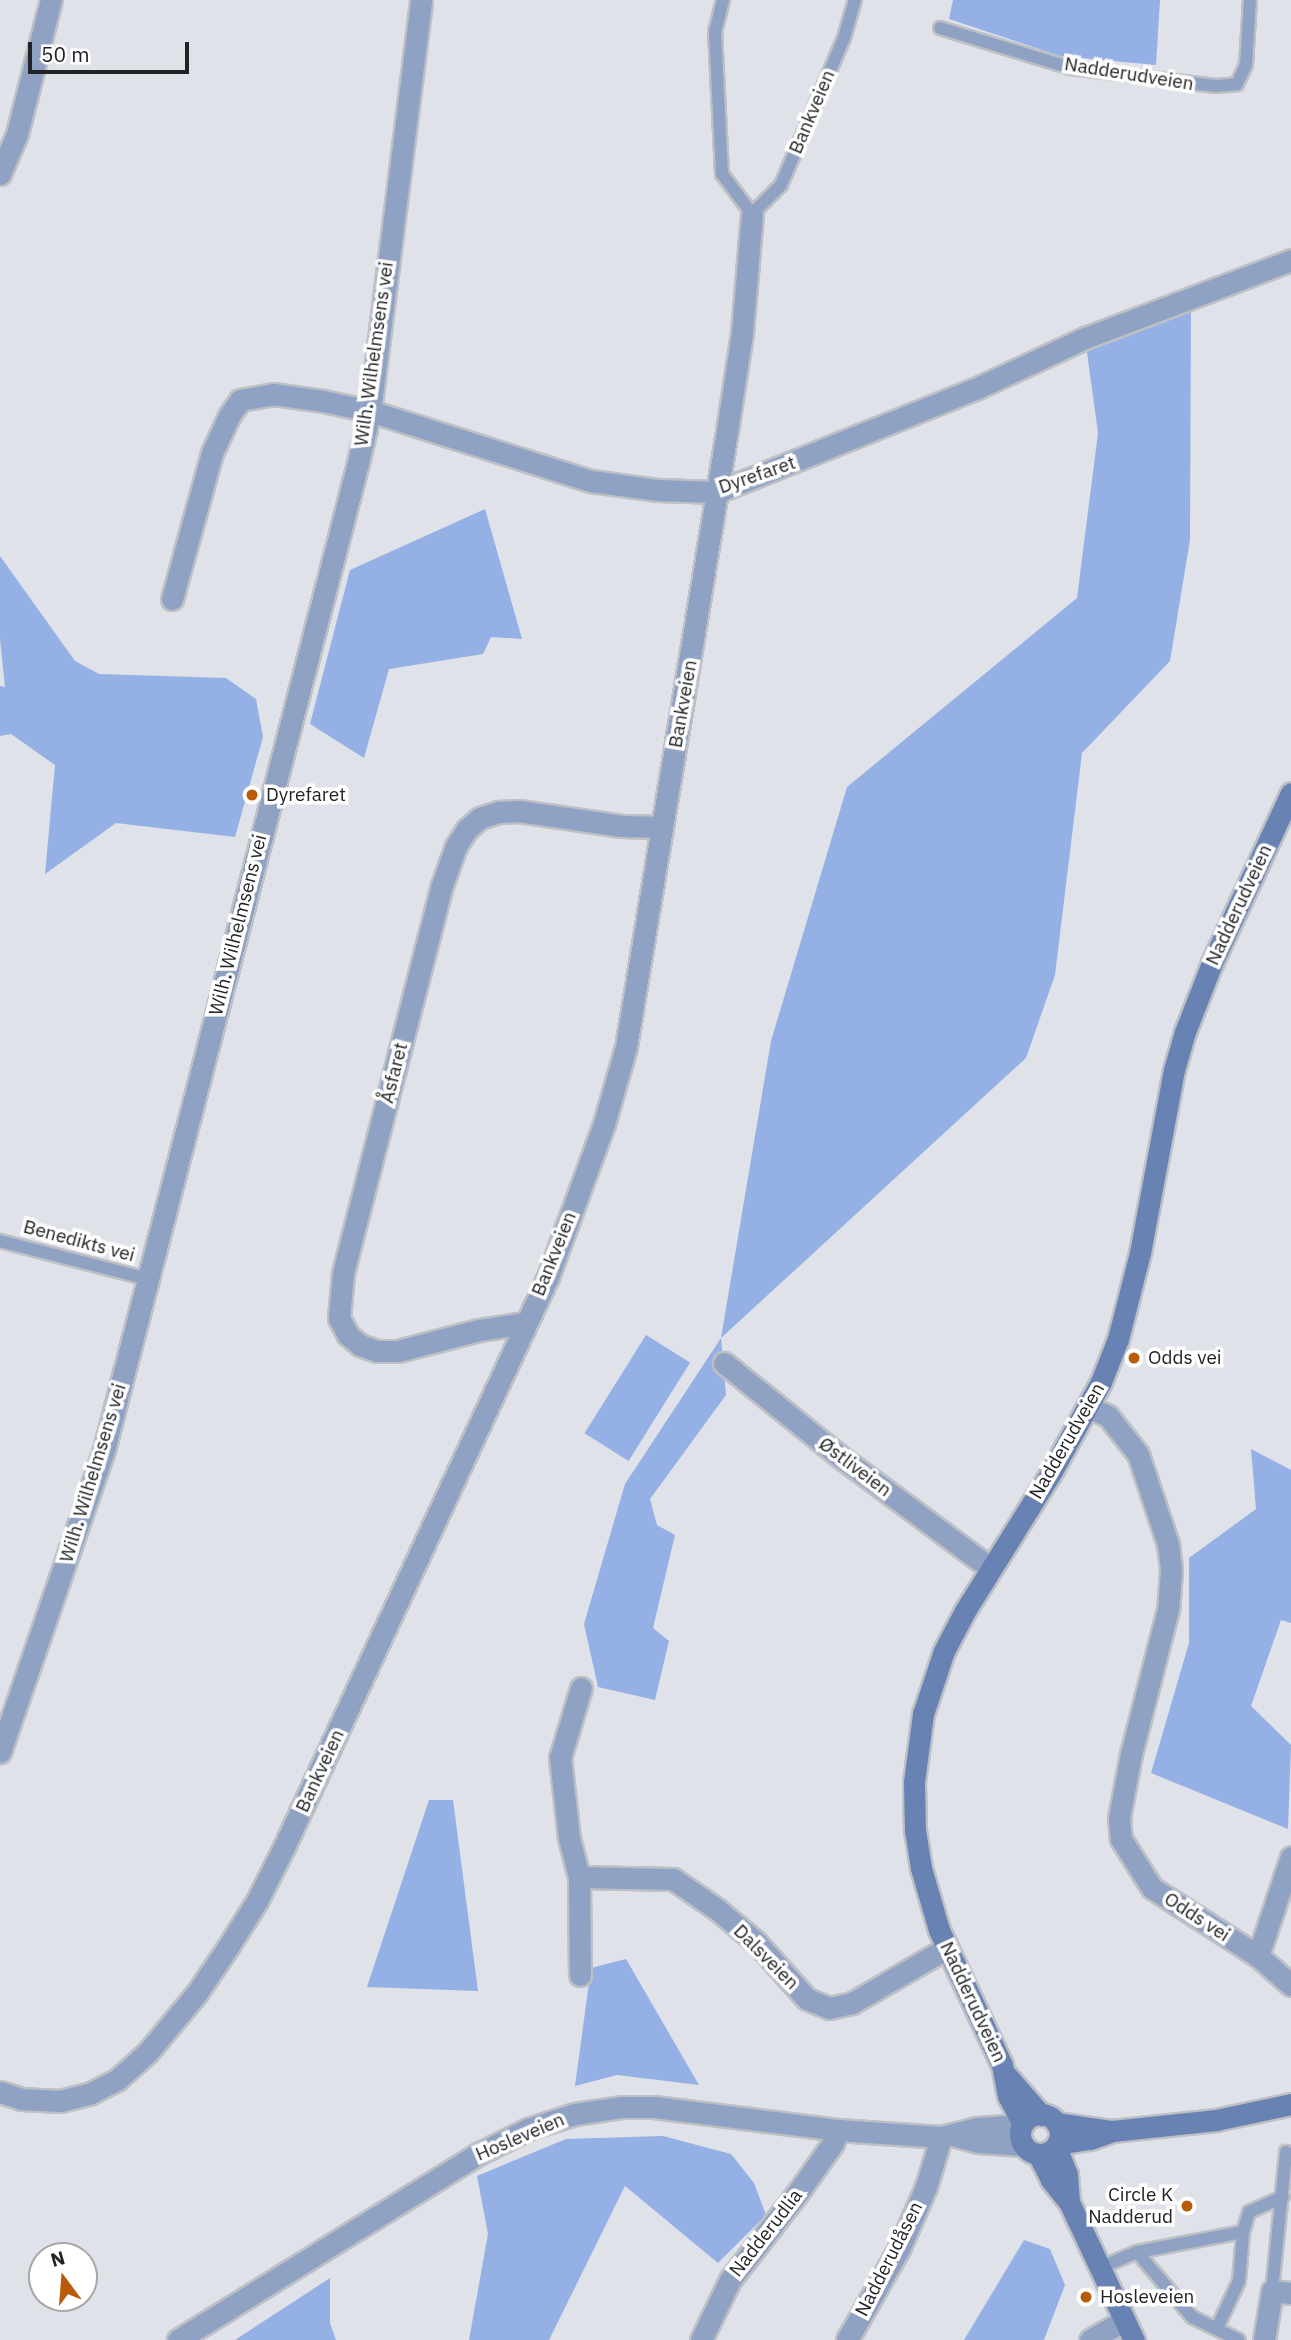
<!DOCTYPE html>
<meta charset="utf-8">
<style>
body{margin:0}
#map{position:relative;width:1291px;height:2340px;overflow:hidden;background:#dfe2e8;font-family:"IBM Plex Sans",sans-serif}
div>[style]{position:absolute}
.green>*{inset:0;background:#94b0e4;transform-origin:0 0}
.roads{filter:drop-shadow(2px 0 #bdc0c5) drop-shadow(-2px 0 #bdc0c5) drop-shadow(0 2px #bdc0c5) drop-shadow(0 -2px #bdc0c5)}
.service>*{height:12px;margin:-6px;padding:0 6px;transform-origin:6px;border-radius:6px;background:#90a2c3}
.minor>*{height:21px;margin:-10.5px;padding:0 10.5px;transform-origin:10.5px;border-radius:10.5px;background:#90a2c3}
.tertiary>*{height:21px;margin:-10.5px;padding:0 10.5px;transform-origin:10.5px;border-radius:10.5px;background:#90a2c3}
.secondary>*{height:21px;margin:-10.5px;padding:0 10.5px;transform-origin:10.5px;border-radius:10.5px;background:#6882b3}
.secondary>.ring{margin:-10.5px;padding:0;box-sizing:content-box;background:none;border:21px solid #6882b3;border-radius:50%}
.dots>*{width:19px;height:19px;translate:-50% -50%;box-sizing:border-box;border:4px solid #fff;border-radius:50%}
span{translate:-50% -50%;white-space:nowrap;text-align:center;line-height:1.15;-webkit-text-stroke:7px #fff;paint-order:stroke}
.street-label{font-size:19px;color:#222326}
.poi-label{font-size:19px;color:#222326}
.left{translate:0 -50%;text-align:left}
.right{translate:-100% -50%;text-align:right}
.north{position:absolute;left:28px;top:2242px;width:70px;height:70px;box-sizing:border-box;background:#fff;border:2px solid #a7a7a8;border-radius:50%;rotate:344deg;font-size:19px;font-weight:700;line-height:28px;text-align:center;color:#222326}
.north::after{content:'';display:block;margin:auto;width:24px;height:32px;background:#b95c09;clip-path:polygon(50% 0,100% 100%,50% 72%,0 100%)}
.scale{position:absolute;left:28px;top:42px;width:161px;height:32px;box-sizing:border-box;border:4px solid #222326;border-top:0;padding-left:9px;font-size:21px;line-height:24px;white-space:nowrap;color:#222326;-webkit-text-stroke:5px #fff;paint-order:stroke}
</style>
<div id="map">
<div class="green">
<i style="clip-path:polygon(953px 0,1160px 0,1156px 65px,1060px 56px,949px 19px)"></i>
<i style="clip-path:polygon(1191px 297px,1190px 540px,1170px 661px,1082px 753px,1055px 975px,1026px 1058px,721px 1338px,726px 1395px,650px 1499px,657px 1525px,675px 1535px,653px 1628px,669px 1641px,655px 1700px,598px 1687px,584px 1624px,625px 1484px,721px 1338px,771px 1041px,847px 787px,1077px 598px,1098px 433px,1085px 338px)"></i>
<i style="clip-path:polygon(485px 509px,522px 639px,491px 637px,483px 654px,389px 669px,364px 758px,310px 724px,350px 570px)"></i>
<i style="clip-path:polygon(0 556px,75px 661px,99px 674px,226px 678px,256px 699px,263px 737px,235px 837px,116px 823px,45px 874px,55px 765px,11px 734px,0 736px,0 686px,5px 687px,0 639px)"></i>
<i style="left:646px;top:1335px;width:52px;height:116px;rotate:32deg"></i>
<i style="clip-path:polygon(1251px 1449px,1291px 1470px,1291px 1623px,1281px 1620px,1251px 1706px,1291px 1745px,1288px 1829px,1151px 1773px,1189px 1643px,1189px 1558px,1256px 1509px)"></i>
<i style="clip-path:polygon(429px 1800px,453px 1800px,478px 1991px,367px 1987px)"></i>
<i style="clip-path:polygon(626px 1959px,699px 2085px,617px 2075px,575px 2086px,591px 1968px)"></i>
<i style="clip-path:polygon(663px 2136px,731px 2154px,754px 2183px,766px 2215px,718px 2263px,625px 2186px,549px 2340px,469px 2340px,488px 2234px,477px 2176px,566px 2139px)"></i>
<i style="clip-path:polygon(1024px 2240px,1050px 2249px,1065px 2285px,1044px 2340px,964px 2340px)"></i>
<i style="clip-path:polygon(330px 2278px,330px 2323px,336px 2340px,235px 2340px)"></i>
</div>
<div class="roads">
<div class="service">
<i style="left:723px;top:0;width:32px;rotate:104deg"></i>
<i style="left:715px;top:31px;width:143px;rotate:87.2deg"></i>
<i style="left:722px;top:174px;width:50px;rotate:53.1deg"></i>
<i style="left:752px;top:214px;width:41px;rotate:-45deg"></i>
<i style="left:781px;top:185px;width:160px;rotate:-66.8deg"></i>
<i style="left:844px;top:38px;width:40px;rotate:-74deg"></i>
<i style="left:940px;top:28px;width:137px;rotate:17deg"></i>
<i style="left:1071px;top:68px;width:146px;rotate:7.1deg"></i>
<i style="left:1216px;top:86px;width:21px;rotate:-5deg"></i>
<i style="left:1237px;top:84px;width:21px;rotate:-65deg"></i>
<i style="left:1246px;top:65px;width:65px;rotate:-86.5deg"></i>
<i style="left:0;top:1241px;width:153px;rotate:14.4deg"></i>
<i style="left:1137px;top:2252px;width:85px;rotate:49.8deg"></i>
<i style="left:1192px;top:2317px;width:52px;rotate:26.1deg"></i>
<i style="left:1099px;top:2268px;width:41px;rotate:-22.8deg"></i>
<i style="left:1137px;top:2252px;width:108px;rotate:-10.7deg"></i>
<i style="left:1272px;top:2291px;width:140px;rotate:-84.2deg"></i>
<i style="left:1217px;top:2328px;width:52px;rotate:-64.9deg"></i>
<i style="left:1239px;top:2281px;width:49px;rotate:-85.3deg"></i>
<i style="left:1243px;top:2232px;width:21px;rotate:-73deg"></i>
<i style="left:1249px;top:2212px;width:37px;rotate:-24deg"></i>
</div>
<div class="minor">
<i style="left:0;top:174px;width:43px;rotate:-67deg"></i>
<i style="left:17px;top:134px;width:138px;rotate:-75.8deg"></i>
<i style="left:172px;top:599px;width:151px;rotate:-74.7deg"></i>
<i style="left:212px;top:453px;width:41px;rotate:-65.3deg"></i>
<i style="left:229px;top:416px;width:19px;rotate:-55deg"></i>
<i style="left:240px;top:400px;width:34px;rotate:-10deg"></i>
<i style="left:273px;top:394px;width:50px;rotate:8deg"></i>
<i style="left:323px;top:401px;width:48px;rotate:12deg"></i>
<i style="left:370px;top:411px;width:232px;rotate:17.6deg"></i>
<i style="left:591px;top:481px;width:68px;rotate:7.7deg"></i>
<i style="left:658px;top:490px;width:59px;rotate:1.9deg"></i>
<i style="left:717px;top:492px;width:278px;rotate:-21.8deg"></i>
<i style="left:975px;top:389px;width:121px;rotate:-24.9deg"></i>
<i style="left:1085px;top:338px;width:220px;rotate:-20.7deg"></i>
<i style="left:525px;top:1323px;width:47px;rotate:171.3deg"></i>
<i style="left:479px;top:1330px;width:84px;rotate:165.5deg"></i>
<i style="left:398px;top:1351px;width:21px;rotate:180deg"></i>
<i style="left:377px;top:1351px;width:18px;rotate:-161deg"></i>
<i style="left:360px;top:1345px;width:16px;rotate:-140deg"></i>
<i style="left:348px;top:1335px;width:19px;rotate:-118deg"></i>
<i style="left:339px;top:1318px;width:45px;rotate:-84.9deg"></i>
<i style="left:343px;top:1273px;width:397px;rotate:-75.7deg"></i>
<i style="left:441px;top:888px;width:45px;rotate:-70.3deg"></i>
<i style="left:456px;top:846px;width:20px;rotate:-57deg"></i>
<i style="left:467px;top:829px;width:17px;rotate:-40deg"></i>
<i style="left:480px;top:818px;width:20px;rotate:-18deg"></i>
<i style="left:499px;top:812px;width:20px;rotate:-3deg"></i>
<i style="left:519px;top:811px;width:104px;rotate:8.3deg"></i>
<i style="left:622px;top:826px;width:40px;rotate:1.4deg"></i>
<i style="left:724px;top:1363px;width:146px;rotate:38.9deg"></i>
<i style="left:838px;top:1455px;width:189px;rotate:36.6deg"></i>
<i style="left:1088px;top:1407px;width:22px;rotate:24deg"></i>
<i style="left:1108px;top:1416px;width:48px;rotate:51.7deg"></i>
<i style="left:1138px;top:1454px;width:95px;rotate:71.6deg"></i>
<i style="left:1168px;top:1544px;width:26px;rotate:83deg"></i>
<i style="left:1171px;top:1570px;width:39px;rotate:94deg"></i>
<i style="left:1168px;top:1609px;width:150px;rotate:104.3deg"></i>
<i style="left:1131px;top:1754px;width:65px;rotate:100.6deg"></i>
<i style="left:1119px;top:1818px;width:21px;rotate:85deg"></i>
<i style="left:1121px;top:1839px;width:58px;rotate:57.7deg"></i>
<i style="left:1152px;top:1888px;width:126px;rotate:32.7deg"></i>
<i style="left:1258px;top:1956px;width:44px;rotate:41.3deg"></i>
<i style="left:579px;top:1877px;width:94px;rotate:1.2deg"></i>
<i style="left:673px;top:1879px;width:55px;rotate:34.6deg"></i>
<i style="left:718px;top:1910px;width:50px;rotate:40.1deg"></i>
<i style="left:756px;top:1942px;width:76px;rotate:48.2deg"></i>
<i style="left:807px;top:1999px;width:24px;rotate:22deg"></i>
<i style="left:829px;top:2008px;width:24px;rotate:-12deg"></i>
<i style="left:852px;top:2003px;width:110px;rotate:-30.1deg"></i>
<i style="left:1258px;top:1956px;width:104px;rotate:-71.6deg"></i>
<i style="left:580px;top:1975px;width:98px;rotate:-90.6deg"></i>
<i style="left:579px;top:1877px;width:40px;rotate:-104.4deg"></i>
<i style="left:569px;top:1838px;width:81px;rotate:-96.4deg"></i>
<i style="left:560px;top:1758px;width:73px;rotate:-73.3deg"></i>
<i style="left:0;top:2092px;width:22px;rotate:18deg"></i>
<i style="left:21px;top:2099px;width:39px;rotate:3deg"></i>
<i style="left:60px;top:2101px;width:32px;rotate:-14deg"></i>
<i style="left:91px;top:2093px;width:30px;rotate:-27deg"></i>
<i style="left:118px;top:2079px;width:40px;rotate:-42deg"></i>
<i style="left:148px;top:2052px;width:77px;rotate:-50.3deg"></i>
<i style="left:197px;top:1993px;width:55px;rotate:-56deg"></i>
<i style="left:228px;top:1947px;width:54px;rotate:-57.8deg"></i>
<i style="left:257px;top:1901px;width:60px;rotate:-63.4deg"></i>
<i style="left:284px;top:1847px;width:628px;rotate:-65.15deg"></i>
<i style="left:548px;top:1277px;width:163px;rotate:-69.9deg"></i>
<i style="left:604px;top:1124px;width:80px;rotate:-74.1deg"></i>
<i style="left:626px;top:1047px;width:624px;rotate:-80.69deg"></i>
<i style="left:727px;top:431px;width:99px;rotate:-81.3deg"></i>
<i style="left:742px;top:333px;width:119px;rotate:-85.2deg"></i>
<i style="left:701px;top:2340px;width:67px;rotate:-64.2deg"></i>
<i style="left:730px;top:2280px;width:113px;rotate:-52.2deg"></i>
<i style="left:799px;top:2191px;width:59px;rotate:-54.7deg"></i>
<i style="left:833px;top:2143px;width:14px;rotate:-69deg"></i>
<i style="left:847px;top:2340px;width:105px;rotate:-60.3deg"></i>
<i style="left:899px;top:2249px;width:68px;rotate:-66.5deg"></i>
<i style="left:926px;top:2187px;width:52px;rotate:-73.3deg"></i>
<i style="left:1090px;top:2340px;width:39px;rotate:-30deg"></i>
<i style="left:1264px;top:2340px;width:50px;rotate:-80.7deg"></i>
<i style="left:1272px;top:2291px;width:19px;rotate:6deg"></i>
</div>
<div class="tertiary">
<i style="left:0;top:1752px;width:319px;rotate:-71deg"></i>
<i style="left:104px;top:1450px;width:1015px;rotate:-75.57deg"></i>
<i style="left:357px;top:467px;width:57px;rotate:-76.9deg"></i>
<i style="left:370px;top:411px;width:414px;rotate:-82.9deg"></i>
<i style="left:956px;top:2136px;width:23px;rotate:15deg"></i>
<i style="left:978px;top:2142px;width:46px;rotate:3.7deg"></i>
<i style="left:178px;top:2340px;width:351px;rotate:-31.8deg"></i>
<i style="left:476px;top:2155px;width:58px;rotate:-26.6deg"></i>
<i style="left:528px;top:2129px;width:49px;rotate:-17.7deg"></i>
<i style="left:575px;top:2114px;width:48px;rotate:-8.5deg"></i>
<i style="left:622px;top:2107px;width:32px"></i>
<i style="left:654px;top:2107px;width:185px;rotate:7.1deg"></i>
<i style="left:838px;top:2130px;width:103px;rotate:3.9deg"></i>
<i style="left:941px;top:2137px;width:38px;rotate:-14deg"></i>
<i style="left:978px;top:2128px;width:44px;rotate:-3.9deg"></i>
</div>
<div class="secondary">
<i style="left:1007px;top:2076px;width:52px;rotate:48.9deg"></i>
<i class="ring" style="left:1020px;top:2114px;width:19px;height:19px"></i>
<i style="left:1056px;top:2123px;width:57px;rotate:8.1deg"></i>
<i style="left:1112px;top:2131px;width:105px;rotate:-6deg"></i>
<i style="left:1216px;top:2120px;width:77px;rotate:-12deg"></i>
<i style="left:1023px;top:2124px;width:32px;rotate:-118deg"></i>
<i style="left:1008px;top:2096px;width:32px;rotate:-101deg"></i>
<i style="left:1002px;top:2065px;width:149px;rotate:-115deg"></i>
<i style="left:939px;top:1930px;width:65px;rotate:-106.2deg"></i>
<i style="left:921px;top:1868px;width:37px;rotate:-99deg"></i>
<i style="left:915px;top:1831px;width:49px;rotate:-91.2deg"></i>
<i style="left:914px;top:1782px;width:69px;rotate:-82.5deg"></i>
<i style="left:923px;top:1714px;width:66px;rotate:-71.6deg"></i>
<i style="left:944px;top:1651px;width:45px;rotate:-62.3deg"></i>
<i style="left:965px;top:1611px;width:165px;rotate:-58.1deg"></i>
<i style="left:1052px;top:1471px;width:102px;rotate:-61.2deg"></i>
<i style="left:1101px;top:1382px;width:46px;rotate:-68.4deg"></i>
<i style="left:1118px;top:1339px;width:89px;rotate:-75.7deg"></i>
<i style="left:1140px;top:1253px;width:186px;rotate:-79.5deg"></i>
<i style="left:1174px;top:1070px;width:40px;rotate:-74deg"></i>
<i style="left:1185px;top:1032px;width:74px;rotate:-68.6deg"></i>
<i style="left:1212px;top:963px;width:187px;rotate:-65.1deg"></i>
<i style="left:1057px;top:2144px;width:33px;rotate:-9deg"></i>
<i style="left:1090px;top:2139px;width:21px;rotate:-19deg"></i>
<i style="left:1056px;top:2146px;width:30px;rotate:69deg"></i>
<i style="left:1067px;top:2174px;width:28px;rotate:86deg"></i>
<i style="left:1038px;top:2154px;width:29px;rotate:63deg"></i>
<i style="left:1051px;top:2180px;width:28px;rotate:51deg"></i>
<i style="left:1069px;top:2202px;width:153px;rotate:64.8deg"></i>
</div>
</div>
<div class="dots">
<i style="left:252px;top:795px;background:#b95c09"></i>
<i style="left:1134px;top:1358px;background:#b95c09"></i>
<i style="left:1187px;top:2206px;background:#b95c09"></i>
<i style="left:1086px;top:2297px;background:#b95c09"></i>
</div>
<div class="street-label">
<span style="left:1129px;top:74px;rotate:9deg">Nadderudveien</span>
<span style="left:812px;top:112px;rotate:-67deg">Bankveien</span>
<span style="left:374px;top:354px;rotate:-82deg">Wilh. Wilhelmsens vei</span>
<span style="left:757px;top:475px;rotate:-19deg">Dyrefaret</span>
<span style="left:683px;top:704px;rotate:-80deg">Bankveien</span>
<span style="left:1239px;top:905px;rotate:-65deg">Nadderudveien</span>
<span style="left:238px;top:925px;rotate:-76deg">Wilh. Wilhelmsens vei</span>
<span style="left:394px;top:1073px;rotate:-76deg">Åsfaret</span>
<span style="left:79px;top:1241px;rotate:15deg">Benedikts vei</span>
<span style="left:554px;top:1254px;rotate:-68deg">Bankveien</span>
<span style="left:1067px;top:1441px;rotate:-60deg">Nadderudveien</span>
<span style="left:855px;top:1467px;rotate:37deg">Østliveien</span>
<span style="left:93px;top:1473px;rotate:-73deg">Wilh. Wilhelmsens vei</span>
<span style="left:320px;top:1771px;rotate:-65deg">Bankveien</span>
<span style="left:1197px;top:1917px;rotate:33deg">Odds vei</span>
<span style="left:766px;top:1957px;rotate:45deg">Dalsveien</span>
<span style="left:973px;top:2002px;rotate:65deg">Nadderudveien</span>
<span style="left:520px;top:2137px;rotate:-23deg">Hosleveien</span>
<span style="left:766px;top:2233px;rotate:-52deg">Nadderudlia</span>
<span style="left:889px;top:2259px;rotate:-63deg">Nadderudåsen</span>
</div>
<div class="poi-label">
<span class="left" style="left:266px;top:795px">Dyrefaret</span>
<span class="left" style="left:1148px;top:1358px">Odds vei</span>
<span class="right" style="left:1173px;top:2206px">Circle K<br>Nadderud</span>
<span class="left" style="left:1100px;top:2297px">Hosleveien</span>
</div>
<div class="north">N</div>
<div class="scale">50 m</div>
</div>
